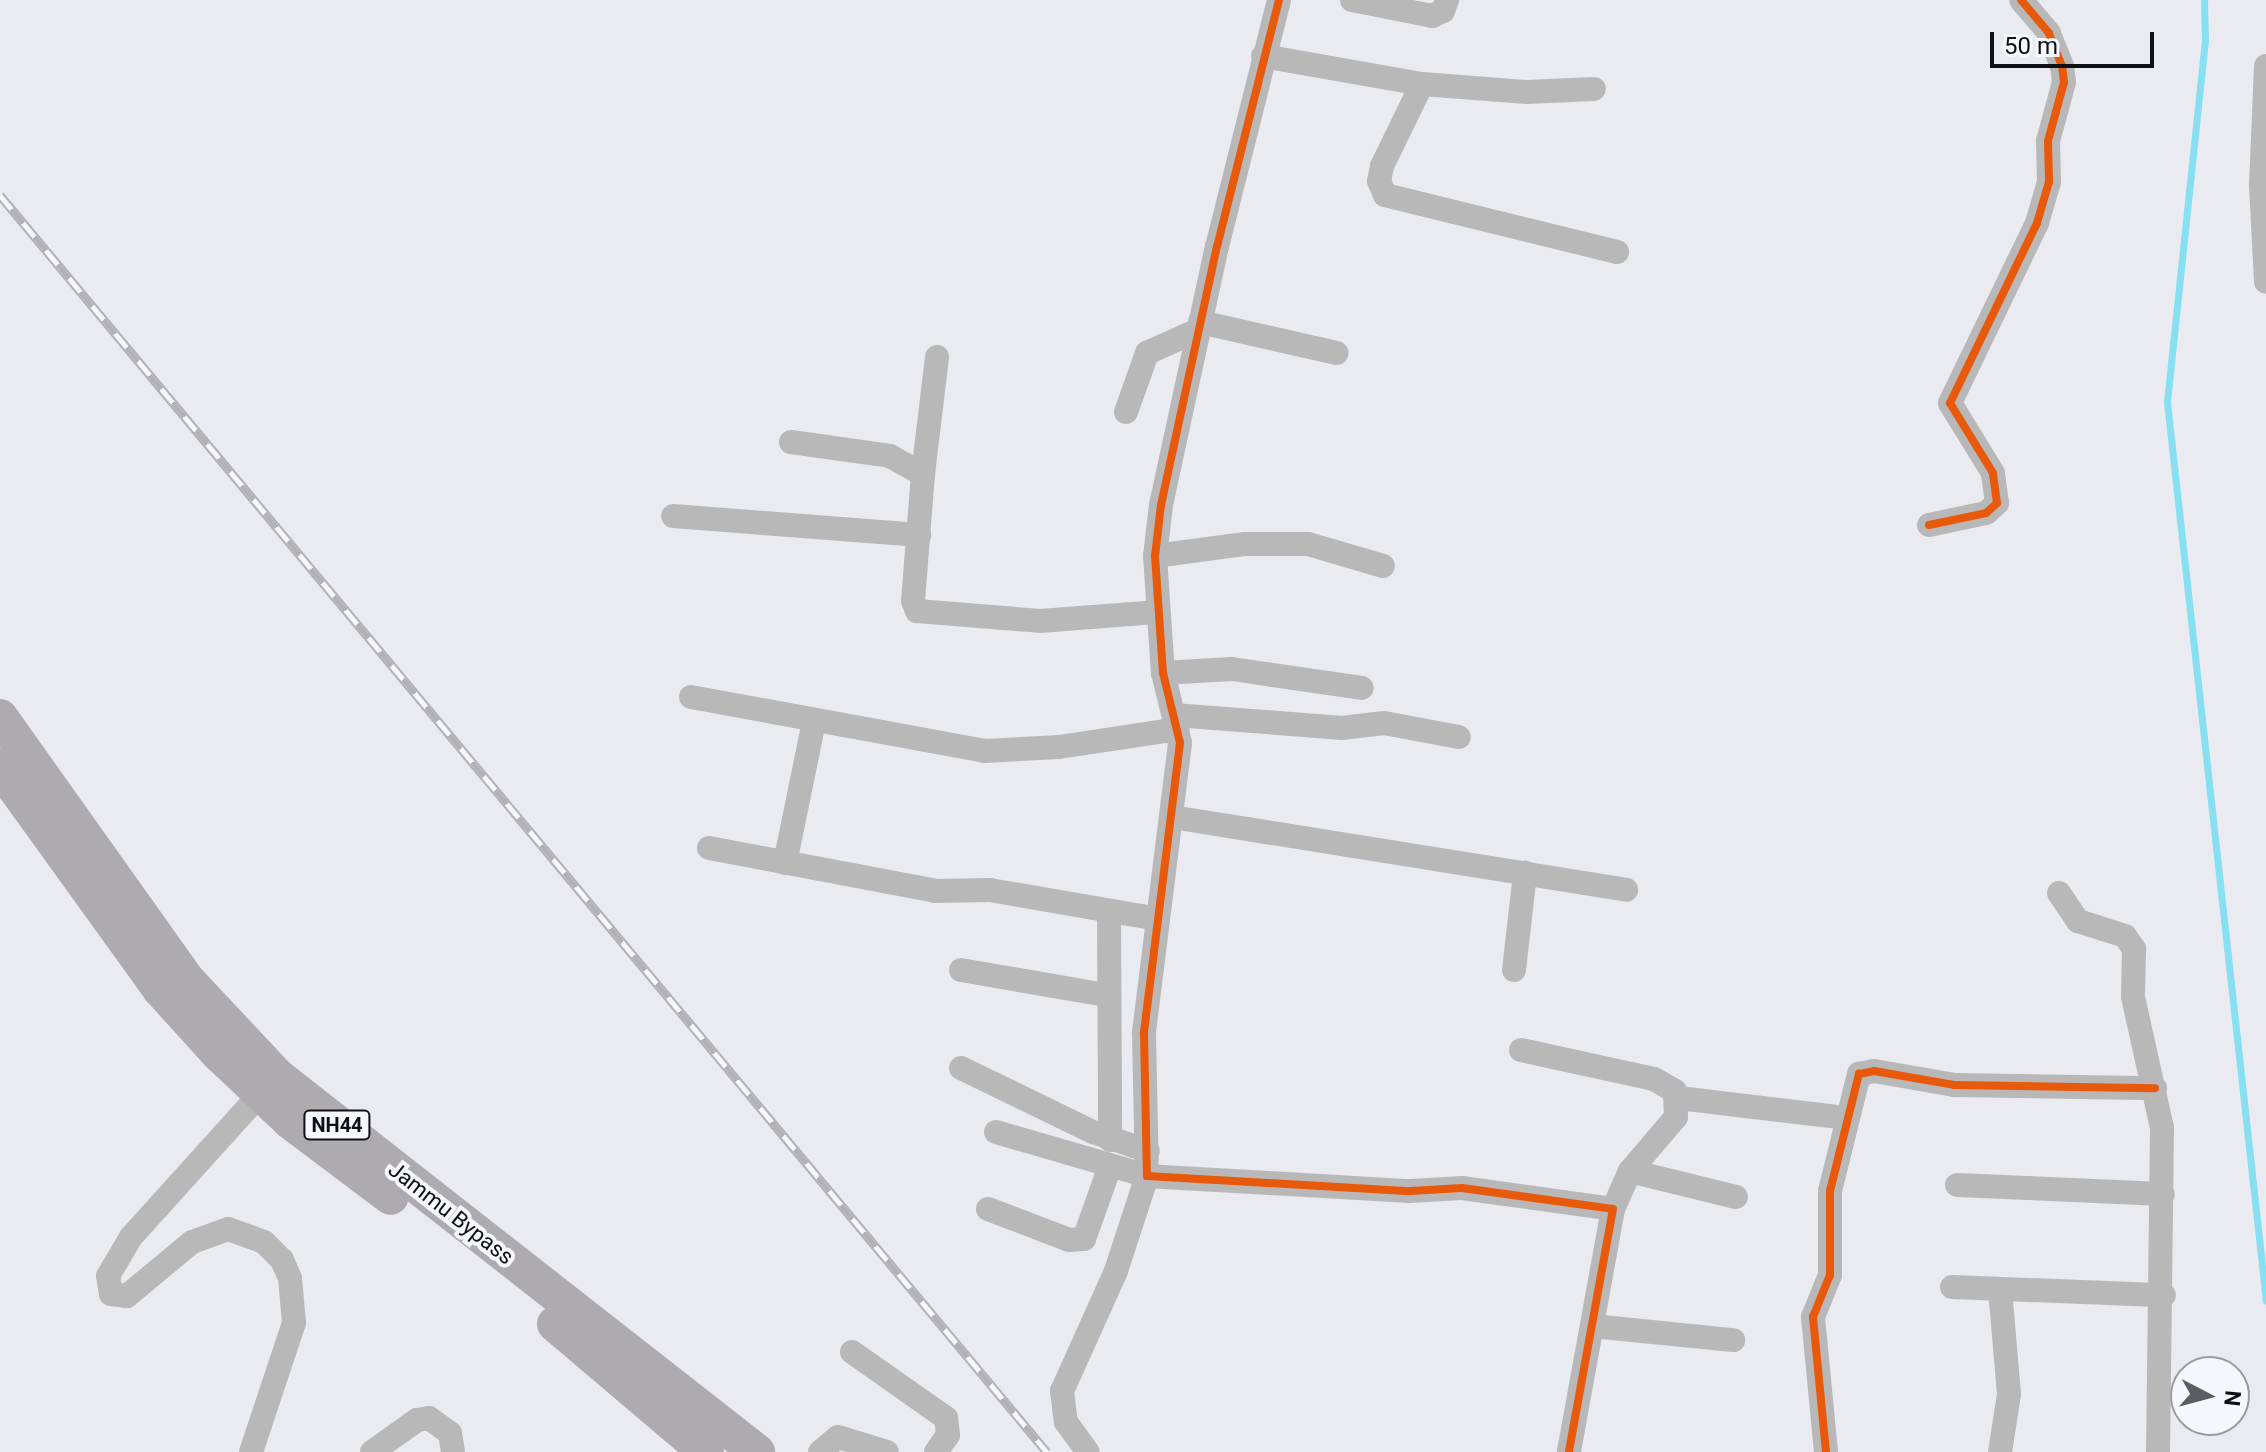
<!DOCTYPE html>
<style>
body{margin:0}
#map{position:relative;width:2266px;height:1452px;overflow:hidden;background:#eaebf0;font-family:Roboto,sans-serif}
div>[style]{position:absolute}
.stream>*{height:7px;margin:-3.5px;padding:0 3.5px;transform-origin:3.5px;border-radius:3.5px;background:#87e0f2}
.minor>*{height:24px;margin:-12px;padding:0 12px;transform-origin:12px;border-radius:12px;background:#b9b8b9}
.highway>*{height:36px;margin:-18px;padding:0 18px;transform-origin:18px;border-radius:18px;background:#aeabae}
.rail>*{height:9px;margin-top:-4.5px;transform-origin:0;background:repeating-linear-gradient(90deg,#f5f7fd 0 18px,#b2b1b4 0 36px);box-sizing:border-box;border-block:2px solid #b2b1b4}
.cycleway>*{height:8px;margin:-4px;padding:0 4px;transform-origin:4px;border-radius:4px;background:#e8590c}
span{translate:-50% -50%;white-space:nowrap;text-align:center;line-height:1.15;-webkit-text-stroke:8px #f5f7fd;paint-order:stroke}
.shield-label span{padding:2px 6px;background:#f5f7fd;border:2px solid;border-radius:6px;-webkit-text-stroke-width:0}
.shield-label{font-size:20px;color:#0f1014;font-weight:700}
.street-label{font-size:22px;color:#0f1014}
.north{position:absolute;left:2170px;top:1356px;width:80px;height:80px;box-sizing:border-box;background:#f5f7fd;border:2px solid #999ba0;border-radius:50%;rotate:96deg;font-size:22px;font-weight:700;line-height:32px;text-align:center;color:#0f1014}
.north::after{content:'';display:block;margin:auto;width:28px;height:36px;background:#5c5d61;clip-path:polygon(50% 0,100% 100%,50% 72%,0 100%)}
.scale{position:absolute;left:1990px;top:32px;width:164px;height:36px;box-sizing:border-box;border:4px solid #0f1014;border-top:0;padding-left:10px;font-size:24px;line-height:28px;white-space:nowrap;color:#0f1014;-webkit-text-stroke:6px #f5f7fd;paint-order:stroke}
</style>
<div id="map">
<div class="stream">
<i style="left:2204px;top:0;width:40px;rotate:88.6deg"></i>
<i style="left:2205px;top:40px;width:364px;rotate:96deg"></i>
<i style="left:2167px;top:402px;width:904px;rotate:83.72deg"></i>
</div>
<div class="minor">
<i style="left:1279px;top:0;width:254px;rotate:104.1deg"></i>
<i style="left:1217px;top:246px;width:265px;rotate:102.2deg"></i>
<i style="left:1161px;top:505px;width:51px;rotate:96.7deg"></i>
<i style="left:1155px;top:556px;width:117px;rotate:86.1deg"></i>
<i style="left:1163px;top:673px;width:72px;rotate:76.3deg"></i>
<i style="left:1180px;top:743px;width:293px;rotate:97.1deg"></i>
<i style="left:1144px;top:1034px;width:142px;rotate:88.8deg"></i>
<i style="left:1147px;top:1176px;width:263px;rotate:3.3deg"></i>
<i style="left:1410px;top:1191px;width:52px;rotate:-3.3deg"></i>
<i style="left:1462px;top:1188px;width:152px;rotate:7.9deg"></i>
<i style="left:1613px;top:1209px;width:247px;rotate:100.3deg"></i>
<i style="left:1352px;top:0;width:82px;rotate:11.3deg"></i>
<i style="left:1432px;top:16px;width:12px;rotate:-24deg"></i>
<i style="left:1443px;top:11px;width:12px;rotate:-70deg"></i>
<i style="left:1263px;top:56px;width:161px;rotate:10deg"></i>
<i style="left:1422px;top:84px;width:105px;rotate:4.4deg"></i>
<i style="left:1527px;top:92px;width:67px;rotate:-2.6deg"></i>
<i style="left:2266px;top:66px;width:120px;rotate:92.4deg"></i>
<i style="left:2261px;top:186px;width:96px;rotate:87deg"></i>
<i style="left:1422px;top:84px;width:91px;rotate:116deg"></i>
<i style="left:1382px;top:166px;width:15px;rotate:101deg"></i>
<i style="left:1379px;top:181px;width:15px;rotate:67deg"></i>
<i style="left:1385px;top:195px;width:239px;rotate:13.8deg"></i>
<i style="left:1200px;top:322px;width:140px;rotate:12.8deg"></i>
<i style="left:937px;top:357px;width:118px;rotate:96.8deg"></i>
<i style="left:923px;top:474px;width:127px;rotate:94.5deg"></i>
<i style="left:913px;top:601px;width:11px;rotate:68deg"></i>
<i style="left:917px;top:611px;width:123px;rotate:4.6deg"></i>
<i style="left:1040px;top:621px;width:116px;rotate:-4.4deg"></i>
<i style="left:1126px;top:412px;width:63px;rotate:-70.4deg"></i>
<i style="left:1147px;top:353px;width:56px;rotate:-24.3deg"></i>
<i style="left:791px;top:442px;width:100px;rotate:8deg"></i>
<i style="left:890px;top:456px;width:38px;rotate:29deg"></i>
<i style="left:673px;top:516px;width:247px;rotate:4.4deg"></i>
<i style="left:1929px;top:525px;width:58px;rotate:-11.9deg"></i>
<i style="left:1986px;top:513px;width:15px;rotate:-42deg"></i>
<i style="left:1997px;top:503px;width:30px;rotate:-98deg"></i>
<i style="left:1993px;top:473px;width:82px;rotate:-121.6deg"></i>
<i style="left:1950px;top:403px;width:200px;rotate:-64.2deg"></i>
<i style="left:2037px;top:223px;width:43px;rotate:-73.7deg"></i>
<i style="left:2049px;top:182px;width:41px;rotate:-91.4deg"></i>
<i style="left:2048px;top:141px;width:61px;rotate:-74.8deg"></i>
<i style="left:2064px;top:82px;width:16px;rotate:-97deg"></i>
<i style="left:2062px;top:66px;width:35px;rotate:-112deg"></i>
<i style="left:2049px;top:33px;width:43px;rotate:-130.3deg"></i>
<i style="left:1155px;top:556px;width:91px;rotate:-7.6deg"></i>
<i style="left:1245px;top:544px;width:63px"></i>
<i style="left:1308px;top:544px;width:78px;rotate:16.3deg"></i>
<i style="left:1163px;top:673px;width:69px;rotate:-3.3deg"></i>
<i style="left:1232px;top:669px;width:131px;rotate:8.3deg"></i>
<i style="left:691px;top:697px;width:298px;rotate:10.4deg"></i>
<i style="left:984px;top:751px;width:75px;rotate:-3.1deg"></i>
<i style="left:1059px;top:747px;width:120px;rotate:-8.6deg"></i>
<i style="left:1174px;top:715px;width:169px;rotate:4.4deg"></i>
<i style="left:1342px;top:728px;width:42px;rotate:-6.8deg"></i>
<i style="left:1384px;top:723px;width:76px;rotate:10.6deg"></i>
<i style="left:1172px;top:817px;width:460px;rotate:9.1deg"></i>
<i style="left:709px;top:848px;width:231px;rotate:10.7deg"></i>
<i style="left:936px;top:891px;width:54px;rotate:-1.1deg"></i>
<i style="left:990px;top:890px;width:170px;rotate:9.8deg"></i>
<i style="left:785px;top:863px;width:144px;rotate:-78.4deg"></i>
<i style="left:2059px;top:893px;width:34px;rotate:56deg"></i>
<i style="left:2078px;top:921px;width:49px;rotate:17.7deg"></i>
<i style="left:2125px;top:936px;width:16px;rotate:55deg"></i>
<i style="left:2134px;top:949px;width:48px;rotate:91.2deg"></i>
<i style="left:2133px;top:997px;width:134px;rotate:77.5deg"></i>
<i style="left:2162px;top:1128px;width:324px;rotate:90.7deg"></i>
<i style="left:1109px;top:912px;width:228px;rotate:89.7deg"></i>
<i style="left:961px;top:970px;width:147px;rotate:9.8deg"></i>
<i style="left:1514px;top:970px;width:98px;rotate:-83.5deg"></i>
<i style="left:1521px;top:1050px;width:136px;rotate:12.3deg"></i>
<i style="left:1654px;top:1079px;width:24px;rotate:30deg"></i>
<i style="left:1675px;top:1091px;width:26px;rotate:88deg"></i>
<i style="left:1676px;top:1117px;width:71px;rotate:130.4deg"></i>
<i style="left:1630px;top:1171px;width:42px;rotate:114.1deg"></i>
<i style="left:961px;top:1068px;width:147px;rotate:25.9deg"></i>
<i style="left:1093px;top:1132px;width:58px;rotate:19.1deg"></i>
<i style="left:1679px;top:1098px;width:168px;rotate:6.8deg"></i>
<i style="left:996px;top:1132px;width:157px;rotate:16.2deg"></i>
<i style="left:1147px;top:1176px;width:100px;rotate:108.1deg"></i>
<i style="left:1116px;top:1271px;width:132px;rotate:114.2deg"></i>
<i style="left:1062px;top:1391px;width:31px;rotate:83deg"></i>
<i style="left:1066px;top:1422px;width:37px;rotate:54deg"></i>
<i style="left:1630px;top:1171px;width:109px;rotate:13.8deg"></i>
<i style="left:1957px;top:1185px;width:206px;rotate:2.5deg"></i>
<i style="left:988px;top:1209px;width:87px;rotate:20.9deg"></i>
<i style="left:1069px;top:1240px;width:15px;rotate:-4deg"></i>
<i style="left:1084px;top:1239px;width:77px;rotate:-70.4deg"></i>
<i style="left:1952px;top:1287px;width:212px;rotate:2.2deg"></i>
<i style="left:2000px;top:1289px;width:105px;rotate:85.1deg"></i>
<i style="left:2009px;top:1394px;width:59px;rotate:98.8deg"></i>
<i style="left:1592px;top:1326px;width:142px;rotate:5.7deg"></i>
<i style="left:852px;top:1352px;width:115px;rotate:35.1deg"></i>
<i style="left:946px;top:1418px;width:17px;rotate:83deg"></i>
<i style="left:948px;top:1435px;width:21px;rotate:125deg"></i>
<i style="left:251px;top:1452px;width:136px;rotate:-71.6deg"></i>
<i style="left:294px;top:1323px;width:45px;rotate:-95.1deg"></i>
<i style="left:290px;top:1278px;width:20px;rotate:-114deg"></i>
<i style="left:282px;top:1260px;width:25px;rotate:-135deg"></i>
<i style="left:264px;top:1242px;width:38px;rotate:-160deg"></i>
<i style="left:228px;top:1229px;width:38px;rotate:160deg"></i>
<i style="left:192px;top:1242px;width:85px;rotate:140.3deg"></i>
<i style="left:127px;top:1296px;width:16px;rotate:-173deg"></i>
<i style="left:111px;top:1294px;width:18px;rotate:-99deg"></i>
<i style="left:108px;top:1276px;width:45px;rotate:-59.5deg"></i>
<i style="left:131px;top:1237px;width:207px;rotate:-47.9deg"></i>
<i style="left:372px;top:1452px;width:55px;rotate:-35.4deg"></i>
<i style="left:417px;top:1420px;width:12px;rotate:-9deg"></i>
<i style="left:429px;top:1418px;width:26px;rotate:36deg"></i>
<i style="left:450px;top:1433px;width:19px;rotate:81deg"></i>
<i style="left:820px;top:1452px;width:23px;rotate:-40deg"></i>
<i style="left:838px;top:1437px;width:51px;rotate:17deg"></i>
<i style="left:1826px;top:1452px;width:136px;rotate:-95.5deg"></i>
<i style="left:1813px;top:1317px;width:45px;rotate:-68deg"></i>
<i style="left:1830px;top:1275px;width:84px;rotate:-90deg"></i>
<i style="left:1830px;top:1191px;width:121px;rotate:-76.1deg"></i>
<i style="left:1859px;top:1074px;width:15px;rotate:-11deg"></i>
<i style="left:1874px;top:1071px;width:81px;rotate:9.9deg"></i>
<i style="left:1954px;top:1085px;width:201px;rotate:0.9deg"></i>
</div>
<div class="highway">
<i style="left:0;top:717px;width:323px;rotate:54.6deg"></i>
<i style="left:187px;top:980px;width:132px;rotate:46.8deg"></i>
<i style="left:277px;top:1076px;width:610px;rotate:38.07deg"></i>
<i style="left:0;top:767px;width:274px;rotate:54.2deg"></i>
<i style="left:160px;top:989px;width:88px;rotate:47.8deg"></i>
<i style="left:219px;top:1054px;width:98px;rotate:43.3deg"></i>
<i style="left:290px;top:1121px;width:126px;rotate:37deg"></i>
<i style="left:555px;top:1324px;width:198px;rotate:40.3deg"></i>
</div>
<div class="rail">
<i style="left:0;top:195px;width:1636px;rotate:50.21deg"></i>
</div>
<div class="cycleway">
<i style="left:1279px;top:0;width:254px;rotate:104.1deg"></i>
<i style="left:1217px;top:246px;width:265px;rotate:102.2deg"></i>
<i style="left:1161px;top:505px;width:51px;rotate:96.7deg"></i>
<i style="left:1155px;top:556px;width:117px;rotate:86.1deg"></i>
<i style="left:1163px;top:673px;width:72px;rotate:76.3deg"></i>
<i style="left:1180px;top:743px;width:293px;rotate:97.1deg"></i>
<i style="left:1144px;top:1034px;width:142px;rotate:88.8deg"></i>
<i style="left:1147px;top:1176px;width:263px;rotate:3.3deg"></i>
<i style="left:1410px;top:1191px;width:52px;rotate:-3.3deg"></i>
<i style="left:1462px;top:1188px;width:152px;rotate:7.9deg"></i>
<i style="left:1613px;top:1209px;width:247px;rotate:100.3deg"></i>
<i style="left:1929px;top:525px;width:58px;rotate:-11.9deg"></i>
<i style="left:1986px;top:513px;width:15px;rotate:-42deg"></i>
<i style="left:1997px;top:503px;width:30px;rotate:-98deg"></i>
<i style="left:1993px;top:473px;width:82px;rotate:-121.6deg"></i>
<i style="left:1950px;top:403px;width:200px;rotate:-64.2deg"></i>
<i style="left:2037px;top:223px;width:43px;rotate:-73.7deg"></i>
<i style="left:2049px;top:182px;width:41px;rotate:-91.4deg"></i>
<i style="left:2048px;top:141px;width:61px;rotate:-74.8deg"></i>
<i style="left:2064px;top:82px;width:16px;rotate:-97deg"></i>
<i style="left:2062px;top:66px;width:35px;rotate:-112deg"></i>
<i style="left:2049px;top:33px;width:43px;rotate:-130.3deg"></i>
<i style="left:1826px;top:1452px;width:136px;rotate:-95.5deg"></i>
<i style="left:1813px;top:1317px;width:45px;rotate:-68deg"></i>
<i style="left:1830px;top:1275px;width:84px;rotate:-90deg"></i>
<i style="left:1830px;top:1191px;width:121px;rotate:-76.1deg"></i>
<i style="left:1859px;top:1074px;width:15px;rotate:-11deg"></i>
<i style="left:1874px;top:1071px;width:81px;rotate:9.9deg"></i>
<i style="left:1954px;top:1085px;width:201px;rotate:0.9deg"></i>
</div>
<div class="shield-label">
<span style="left:337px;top:1125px">NH44</span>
</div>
<div class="street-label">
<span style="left:451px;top:1213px;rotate:38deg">Jammu Bypass</span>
</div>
<div class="north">N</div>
<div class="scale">50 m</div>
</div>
